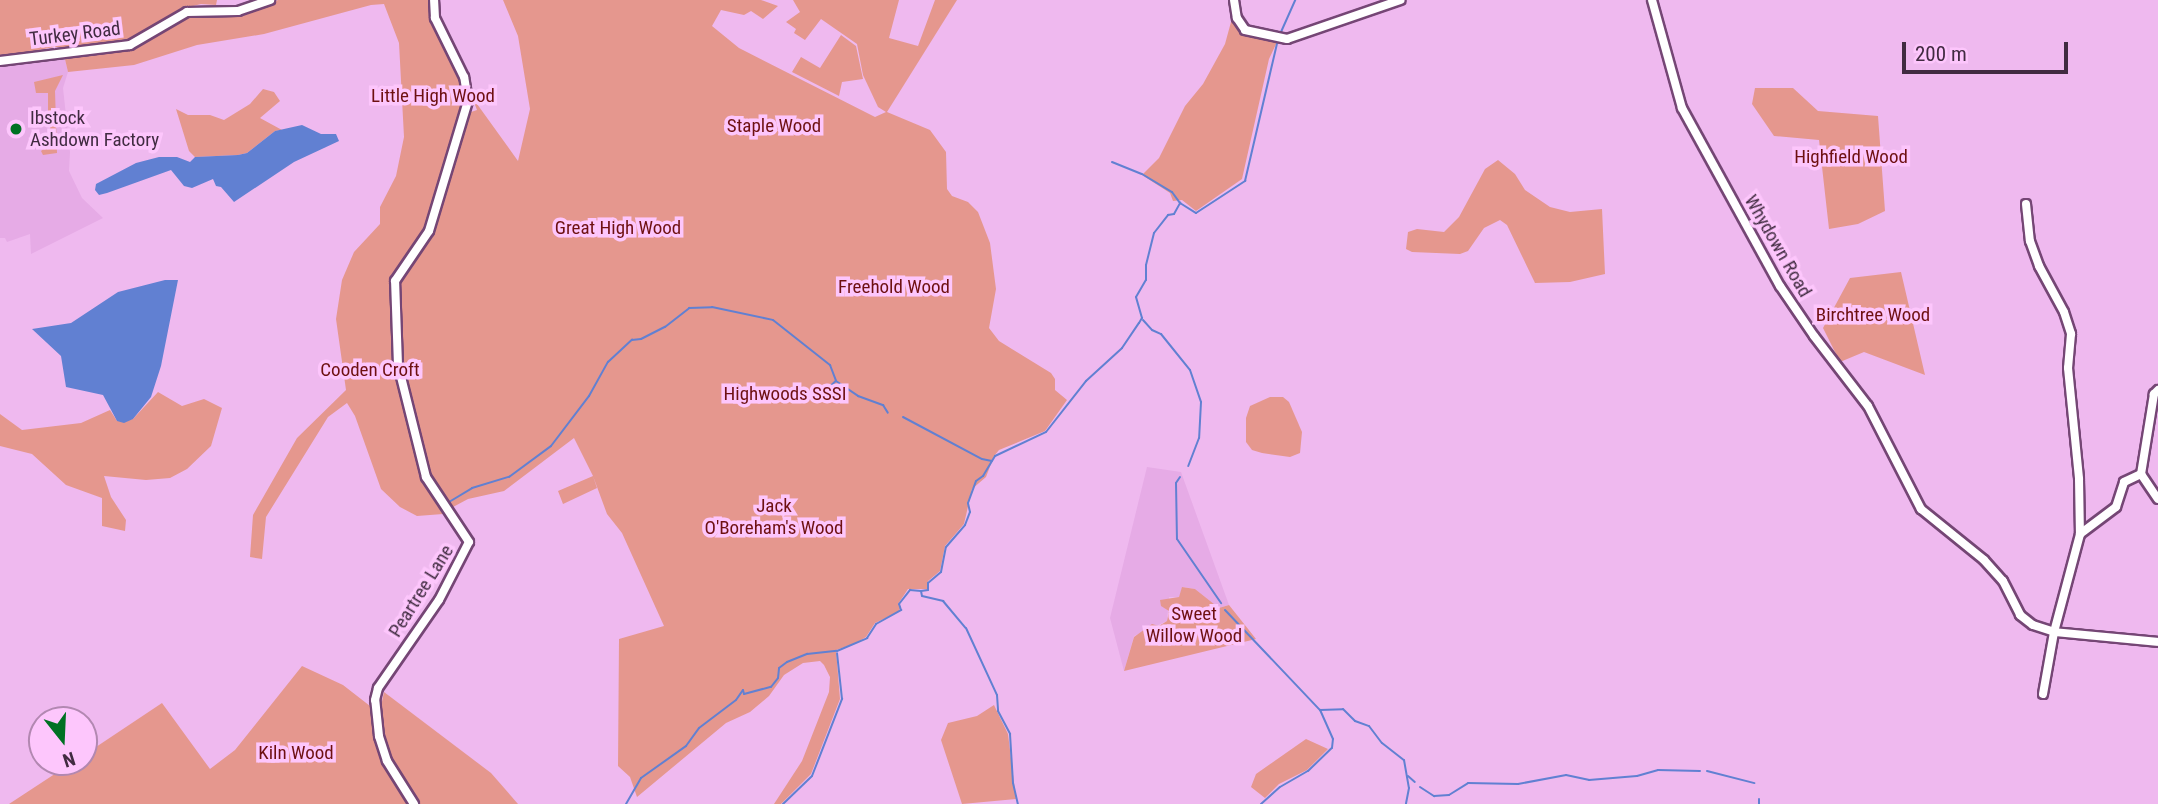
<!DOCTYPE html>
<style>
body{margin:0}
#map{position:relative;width:2158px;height:804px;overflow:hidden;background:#efb9ef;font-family:"Roboto Condensed",sans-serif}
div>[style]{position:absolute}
.built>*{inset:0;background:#e6abe6}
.green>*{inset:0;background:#e5978e}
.water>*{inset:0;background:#6180d2}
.stream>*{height:2px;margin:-1px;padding:0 1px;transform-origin:1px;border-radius:1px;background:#6180d2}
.roads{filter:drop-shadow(2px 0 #754675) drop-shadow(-2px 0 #754675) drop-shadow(0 2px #754675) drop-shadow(0 -2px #754675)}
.minor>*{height:8px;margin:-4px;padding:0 4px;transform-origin:4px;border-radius:4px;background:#fff}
.dots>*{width:19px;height:19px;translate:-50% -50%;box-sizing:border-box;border:4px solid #fdc6fc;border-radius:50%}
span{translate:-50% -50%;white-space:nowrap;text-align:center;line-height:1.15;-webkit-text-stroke:7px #fdc6fc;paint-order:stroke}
.street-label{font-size:19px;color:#412b41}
.park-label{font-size:19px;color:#6e1011}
.poi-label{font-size:19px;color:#412b41}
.left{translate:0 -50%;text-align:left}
.north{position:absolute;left:28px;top:706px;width:70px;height:70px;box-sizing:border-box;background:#fdc6fc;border:2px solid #b288b1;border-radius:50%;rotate:162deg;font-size:19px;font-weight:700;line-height:28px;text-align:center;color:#412b41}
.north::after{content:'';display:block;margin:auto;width:24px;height:32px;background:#007123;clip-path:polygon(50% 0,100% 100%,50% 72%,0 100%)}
.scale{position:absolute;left:1902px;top:42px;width:166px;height:32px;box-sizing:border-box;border:4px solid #412b41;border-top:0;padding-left:9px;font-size:21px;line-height:24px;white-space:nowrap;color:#412b41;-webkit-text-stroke:5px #fdc6fc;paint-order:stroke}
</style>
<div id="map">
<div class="built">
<i style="clip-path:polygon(64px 55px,68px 72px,63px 88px,70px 152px,69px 171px,82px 198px,103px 218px,31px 254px,30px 234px,7px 242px,5px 238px,0 238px,0 64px)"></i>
<i style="clip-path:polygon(1147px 467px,1181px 472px,1229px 605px,1219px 608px,1195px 589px,1183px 587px,1179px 597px,1169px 597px,1167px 621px,1134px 636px,1124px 671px,1110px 618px)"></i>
</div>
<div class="green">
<i style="clip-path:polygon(0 0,217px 0,216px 5px,201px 4px,185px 8px,129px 42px,103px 47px,54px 47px,0 58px)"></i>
<i style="clip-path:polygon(278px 0,431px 0,432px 20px,458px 72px,465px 99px,427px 230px,393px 279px,397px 378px,418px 465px,443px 514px,417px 516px,400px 507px,381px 489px,355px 416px,347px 403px,328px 417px,266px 517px,262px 559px,250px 557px,253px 515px,297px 438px,346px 390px,336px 319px,342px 280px,354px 252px,380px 224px,380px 207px,396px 176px,404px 137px,399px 43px,384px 4px,371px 5px,264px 34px,197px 45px,134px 65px,68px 72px,64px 55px,131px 47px,188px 15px,215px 12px,245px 15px)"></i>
<i style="clip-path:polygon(503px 0,761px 0,778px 6px,763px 19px,751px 11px,744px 15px,721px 10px,712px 26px,739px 48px,875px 117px,886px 112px,878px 107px,863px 75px,857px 44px,821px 19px,805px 40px,794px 33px,796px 29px,786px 22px,800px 12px,793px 0,899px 0,889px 38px,918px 46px,935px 0,957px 0,887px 112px,930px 130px,946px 152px,947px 189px,952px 196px,968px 202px,978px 212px,990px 243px,996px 289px,989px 328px,999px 341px,1051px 373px,1055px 379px,1055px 390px,1067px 400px,1045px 431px,999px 450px,994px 456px,986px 477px,972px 489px,964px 524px,945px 546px,940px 571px,928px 581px,927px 589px,908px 589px,898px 604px,901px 607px,898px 612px,875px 623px,866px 637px,856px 643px,836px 650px,840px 699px,811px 774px,781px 804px,774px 804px,802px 761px,829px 692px,830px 677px,824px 665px,820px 661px,803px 663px,784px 675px,769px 696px,750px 712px,726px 723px,637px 797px,630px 777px,618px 766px,619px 639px,664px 626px,622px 533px,607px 514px,593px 476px,597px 488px,563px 504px,558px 491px,593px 476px,574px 438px,504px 491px,468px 499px,453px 507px,446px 505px,429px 476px,401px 368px,399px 283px,425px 245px,434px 225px,468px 113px,477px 110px,472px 97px,518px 161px,530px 109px,518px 36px)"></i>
<i style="clip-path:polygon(1231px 22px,1236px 22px,1250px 35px,1277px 42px,1269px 59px,1242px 179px,1196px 211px,1182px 200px,1173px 201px,1170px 193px,1142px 175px,1159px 158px,1185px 106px,1203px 84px,1225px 44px)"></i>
<i style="clip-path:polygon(841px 35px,856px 46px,863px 79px,842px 82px,839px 96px,792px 72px,801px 57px,820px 68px)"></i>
<i style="clip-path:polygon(63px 75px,55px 91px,57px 153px,43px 155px,41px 151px,52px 143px,50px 127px,38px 122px,38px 117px,48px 113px,48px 93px,36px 93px,34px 82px)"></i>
<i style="clip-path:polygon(1755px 88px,1793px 88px,1818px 111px,1878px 116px,1885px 211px,1858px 224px,1829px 229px,1819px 140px,1774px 136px,1752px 104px)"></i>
<i style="clip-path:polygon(263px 89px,274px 92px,280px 101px,260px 118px,282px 130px,275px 131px,247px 153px,238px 155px,195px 157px,189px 151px,176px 109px,188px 115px,210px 115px,224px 120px,250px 104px)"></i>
<i style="clip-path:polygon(1498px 160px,1515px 174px,1525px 190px,1550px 207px,1570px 212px,1602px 209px,1605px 274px,1570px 282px,1535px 283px,1507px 225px,1500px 220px,1484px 228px,1468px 251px,1460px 254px,1412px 252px,1406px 249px,1408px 232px,1417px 229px,1444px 232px,1459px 217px,1485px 169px)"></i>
<i style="clip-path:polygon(1901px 272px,1925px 375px,1864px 352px,1840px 362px,1823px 328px,1850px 278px)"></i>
<i style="clip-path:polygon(158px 392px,182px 406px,204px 399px,222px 408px,211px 446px,187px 469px,170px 478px,146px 480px,104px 476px,111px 497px,126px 520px,125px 531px,102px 526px,102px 498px,66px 485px,32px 454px,0 446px,0 414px,22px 430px,81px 423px,110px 410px,117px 421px,133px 419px)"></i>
<i style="clip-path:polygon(1270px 397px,1283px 397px,1289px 402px,1302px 432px,1300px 453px,1290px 457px,1262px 453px,1252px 450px,1246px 442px,1246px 418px,1250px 406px)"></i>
<i style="clip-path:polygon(1182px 587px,1195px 589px,1219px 608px,1229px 605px,1256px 639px,1124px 671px,1134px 637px,1152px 624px,1159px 626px,1167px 621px,1169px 611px,1161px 606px,1160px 600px,1179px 597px)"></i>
<i style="clip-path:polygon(302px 666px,343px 685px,370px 706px,376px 737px,410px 804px,9px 804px,73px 762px,84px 762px,84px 755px,162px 703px,210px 769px,235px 750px)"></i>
<i style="clip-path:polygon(384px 692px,491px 773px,518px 804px,418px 804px,390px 760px,382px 735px,380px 711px)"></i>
<i style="clip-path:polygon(994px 705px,1008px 734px,1016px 799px,962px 804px,941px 740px,948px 723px,977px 716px)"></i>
<i style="clip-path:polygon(1306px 739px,1328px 749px,1307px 770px,1279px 784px,1265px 798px,1251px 787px,1256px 774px)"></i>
</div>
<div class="water">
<i style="clip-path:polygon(302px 125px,321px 134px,336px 134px,339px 141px,294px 162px,234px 202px,221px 187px,216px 186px,213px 179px,192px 188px,184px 186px,171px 170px,107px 193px,99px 195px,95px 190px,96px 184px,136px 163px,159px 157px,177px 157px,190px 162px,195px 157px,238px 155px,247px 153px,275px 131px)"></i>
<i style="clip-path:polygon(165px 280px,178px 280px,161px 366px,151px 397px,133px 419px,124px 423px,117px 421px,103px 395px,66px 387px,61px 356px,32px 329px,71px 323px,118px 292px)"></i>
</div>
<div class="stream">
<i style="left:1281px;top:32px;width:35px;rotate:-66deg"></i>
<i style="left:1112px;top:162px;width:32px;rotate:22deg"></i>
<i style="left:1142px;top:174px;width:35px;rotate:31deg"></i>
<i style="left:1172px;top:192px;width:14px;rotate:54deg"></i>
<i style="left:1143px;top:320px;width:13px;rotate:48deg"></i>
<i style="left:1152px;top:330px;width:10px;rotate:24deg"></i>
<i style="left:1161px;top:334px;width:46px;rotate:51.1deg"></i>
<i style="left:1190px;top:370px;width:34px;rotate:71deg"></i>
<i style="left:1201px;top:402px;width:36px;rotate:93deg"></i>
<i style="left:1199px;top:438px;width:30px;rotate:111deg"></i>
<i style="left:824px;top:392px;width:16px;rotate:-43deg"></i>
<i style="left:903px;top:417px;width:89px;rotate:28deg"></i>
<i style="left:982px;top:459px;width:10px;rotate:11deg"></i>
<i style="left:1180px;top:477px;width:7px;rotate:124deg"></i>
<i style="left:1176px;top:483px;width:56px;rotate:89deg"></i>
<i style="left:1177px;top:539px;width:78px;rotate:55.5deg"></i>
<i style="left:449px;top:502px;width:27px;rotate:-31deg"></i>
<i style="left:472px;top:488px;width:39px;rotate:-17deg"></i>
<i style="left:509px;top:477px;width:52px;rotate:-36.4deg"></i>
<i style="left:551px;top:446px;width:63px;rotate:-52.8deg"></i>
<i style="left:589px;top:396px;width:39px;rotate:-61deg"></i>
<i style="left:608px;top:362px;width:33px;rotate:-43deg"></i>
<i style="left:632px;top:340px;width:9px;rotate:-6deg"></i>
<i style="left:641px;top:339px;width:27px;rotate:-27deg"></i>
<i style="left:665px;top:327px;width:31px;rotate:-38deg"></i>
<i style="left:689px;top:308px;width:23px;rotate:-2deg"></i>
<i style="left:712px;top:307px;width:62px;rotate:12deg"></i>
<i style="left:773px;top:320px;width:73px;rotate:38.3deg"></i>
<i style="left:830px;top:365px;width:17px;rotate:69deg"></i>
<i style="left:836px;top:381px;width:27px;rotate:34deg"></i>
<i style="left:858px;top:396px;width:27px;rotate:20deg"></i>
<i style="left:883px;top:405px;width:9px;rotate:58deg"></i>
<i style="left:921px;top:591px;width:7px;rotate:-8deg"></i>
<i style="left:928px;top:590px;width:7px;rotate:-90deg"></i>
<i style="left:928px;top:583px;width:17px;rotate:-40deg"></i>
<i style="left:941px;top:572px;width:25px;rotate:-79deg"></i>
<i style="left:946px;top:547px;width:29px;rotate:-49deg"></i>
<i style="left:965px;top:525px;width:14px;rotate:-69deg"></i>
<i style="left:970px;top:512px;width:9px;rotate:-103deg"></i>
<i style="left:968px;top:503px;width:23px;rotate:-70deg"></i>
<i style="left:976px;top:481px;width:9px;rotate:-36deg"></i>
<i style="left:983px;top:476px;width:23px;rotate:-59deg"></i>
<i style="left:995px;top:456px;width:56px;rotate:-25.2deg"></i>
<i style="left:1046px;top:432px;width:65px;rotate:-51.9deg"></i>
<i style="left:1086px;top:381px;width:49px;rotate:-42.5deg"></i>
<i style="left:1122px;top:348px;width:30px;rotate:-56deg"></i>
<i style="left:1139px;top:323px;width:6px;rotate:-59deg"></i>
<i style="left:1142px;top:318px;width:22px;rotate:-106deg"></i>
<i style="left:1136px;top:297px;width:20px;rotate:-60deg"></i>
<i style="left:1146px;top:280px;width:15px;rotate:-90deg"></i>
<i style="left:1146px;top:265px;width:33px;rotate:-76deg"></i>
<i style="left:1154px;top:233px;width:23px;rotate:-52deg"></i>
<i style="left:1168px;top:215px;width:6px;rotate:-9deg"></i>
<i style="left:1174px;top:214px;width:13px;rotate:-61deg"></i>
<i style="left:1180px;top:203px;width:19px;rotate:32deg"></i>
<i style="left:1196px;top:213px;width:59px;rotate:-33.1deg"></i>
<i style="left:1245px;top:181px;width:141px;rotate:-76.9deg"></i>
<i style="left:1225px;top:610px;width:138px;rotate:46.5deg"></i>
<i style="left:1320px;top:710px;width:23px;rotate:-2deg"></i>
<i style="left:1343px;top:709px;width:17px;rotate:45deg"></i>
<i style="left:1355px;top:721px;width:15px;rotate:20deg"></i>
<i style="left:1369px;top:726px;width:21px;rotate:53deg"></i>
<i style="left:1382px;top:743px;width:28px;rotate:38deg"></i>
<i style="left:1404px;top:760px;width:28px;rotate:80deg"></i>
<i style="left:1409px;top:788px;width:16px;rotate:101deg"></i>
<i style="left:1707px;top:771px;width:49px;rotate:14.3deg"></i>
<i style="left:1408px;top:776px;width:9px;rotate:41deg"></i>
<i style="left:1420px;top:787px;width:17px;rotate:33deg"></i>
<i style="left:1434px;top:796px;width:15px;rotate:-4deg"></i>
<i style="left:1449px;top:795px;width:22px;rotate:-32deg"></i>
<i style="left:1468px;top:783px;width:50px;rotate:1.1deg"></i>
<i style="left:1518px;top:784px;width:49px;rotate:-10.6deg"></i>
<i style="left:1566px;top:775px;width:24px;rotate:12deg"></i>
<i style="left:1589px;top:780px;width:48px;rotate:-4.8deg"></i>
<i style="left:1637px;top:776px;width:22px;rotate:-16deg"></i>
<i style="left:1658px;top:770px;width:42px;rotate:1.4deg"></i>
<i style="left:626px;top:804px;width:30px;rotate:-60deg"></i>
<i style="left:641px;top:778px;width:55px;rotate:-35.4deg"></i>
<i style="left:686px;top:746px;width:22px;rotate:-54deg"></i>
<i style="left:699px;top:728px;width:46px;rotate:-37.1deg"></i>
<i style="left:736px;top:700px;width:12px;rotate:-55deg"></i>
<i style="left:743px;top:690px;width:4px;rotate:76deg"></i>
<i style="left:744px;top:694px;width:28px;rotate:-15deg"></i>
<i style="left:771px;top:687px;width:11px;rotate:-52deg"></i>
<i style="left:778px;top:678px;width:10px;rotate:-84deg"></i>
<i style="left:779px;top:668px;width:10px;rotate:-37deg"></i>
<i style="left:787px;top:662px;width:22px;rotate:-22deg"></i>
<i style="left:807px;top:654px;width:30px;rotate:-6deg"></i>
<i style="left:837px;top:651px;width:33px;rotate:-23deg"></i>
<i style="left:867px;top:638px;width:17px;rotate:-57deg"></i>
<i style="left:876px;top:624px;width:29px;rotate:-29deg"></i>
<i style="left:901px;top:610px;width:6px;rotate:-108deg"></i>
<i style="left:899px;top:604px;width:18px;rotate:-52deg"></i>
<i style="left:910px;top:590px;width:11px;rotate:5deg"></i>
<i style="left:921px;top:591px;width:5px;rotate:79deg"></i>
<i style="left:922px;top:596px;width:22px;rotate:13deg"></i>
<i style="left:943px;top:601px;width:35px;rotate:50deg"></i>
<i style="left:966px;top:628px;width:74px;rotate:65.2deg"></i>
<i style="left:997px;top:695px;width:16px;rotate:86deg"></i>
<i style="left:998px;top:711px;width:26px;rotate:62deg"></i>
<i style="left:1010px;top:734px;width:49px;rotate:86.5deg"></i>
<i style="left:1013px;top:783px;width:22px;rotate:77deg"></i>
<i style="left:783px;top:804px;width:40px;rotate:-44deg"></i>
<i style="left:812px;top:776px;width:83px;rotate:-68.7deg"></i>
<i style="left:842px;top:699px;width:46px;rotate:-96.2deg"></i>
<i style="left:1261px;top:804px;width:25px;rotate:-42deg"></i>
<i style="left:1280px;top:787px;width:32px;rotate:-30deg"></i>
<i style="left:1308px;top:771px;width:33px;rotate:-44deg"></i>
<i style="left:1332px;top:748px;width:9px;rotate:-84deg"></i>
<i style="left:1333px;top:739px;width:32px;rotate:-114deg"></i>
<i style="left:1759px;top:804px;width:5px;rotate:-90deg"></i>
</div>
<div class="roads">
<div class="minor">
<i style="left:1234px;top:0;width:18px;rotate:81deg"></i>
<i style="left:1237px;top:18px;width:14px;rotate:56deg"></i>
<i style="left:1245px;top:30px;width:43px;rotate:12.1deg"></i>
<i style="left:1287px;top:39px;width:120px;rotate:-19deg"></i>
<i style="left:1652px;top:0;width:112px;rotate:74.5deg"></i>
<i style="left:1682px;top:108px;width:203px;rotate:61.2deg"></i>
<i style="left:1780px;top:286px;width:60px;rotate:55.8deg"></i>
<i style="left:1814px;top:336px;width:88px;rotate:52.4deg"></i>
<i style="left:1868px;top:406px;width:116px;rotate:62.8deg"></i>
<i style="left:1921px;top:509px;width:81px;rotate:39deg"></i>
<i style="left:1984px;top:560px;width:28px;rotate:48deg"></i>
<i style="left:2003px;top:581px;width:38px;rotate:63deg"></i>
<i style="left:2020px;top:615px;width:16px;rotate:38deg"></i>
<i style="left:2033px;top:625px;width:22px;rotate:18deg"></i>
<i style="left:2054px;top:632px;width:104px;rotate:5.5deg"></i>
<i style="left:0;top:61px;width:131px;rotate:-7deg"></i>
<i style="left:130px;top:45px;width:66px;rotate:-30.1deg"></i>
<i style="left:187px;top:12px;width:51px;rotate:-1.1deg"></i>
<i style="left:238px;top:11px;width:34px;rotate:-19deg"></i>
<i style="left:2026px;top:204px;width:37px;rotate:84deg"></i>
<i style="left:2030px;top:241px;width:27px;rotate:70deg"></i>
<i style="left:2039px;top:266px;width:52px;rotate:61.5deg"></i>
<i style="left:2064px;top:312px;width:23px;rotate:72deg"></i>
<i style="left:2071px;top:334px;width:34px;rotate:95deg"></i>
<i style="left:2068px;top:368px;width:112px;rotate:84.3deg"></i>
<i style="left:2079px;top:479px;width:55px;rotate:89deg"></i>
<i style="left:2158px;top:390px;width:6px;rotate:135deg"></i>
<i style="left:2154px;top:394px;width:81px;rotate:99.2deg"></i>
<i style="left:2141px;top:474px;width:30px;rotate:56deg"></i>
<i style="left:2043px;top:694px;width:63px;rotate:-79.9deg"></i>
<i style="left:2054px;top:632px;width:101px;rotate:-75.1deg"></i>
<i style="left:2080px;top:534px;width:45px;rotate:-36.9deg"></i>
<i style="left:2116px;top:507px;width:26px;rotate:-72deg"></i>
<i style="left:2124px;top:482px;width:19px;rotate:-25deg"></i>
<i style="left:414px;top:804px;width:51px;rotate:-122.1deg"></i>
<i style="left:387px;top:761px;width:26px;rotate:-108deg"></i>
<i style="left:379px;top:736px;width:36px;rotate:-96deg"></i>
<i style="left:375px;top:700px;width:12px;rotate:-76deg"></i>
<i style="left:378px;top:688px;width:107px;rotate:-55.3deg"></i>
<i style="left:439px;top:600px;width:65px;rotate:-62.7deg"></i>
<i style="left:469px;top:542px;width:78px;rotate:-123.5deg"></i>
<i style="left:426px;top:477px;width:115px;rotate:-104deg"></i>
<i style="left:398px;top:365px;width:84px;rotate:-92deg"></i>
<i style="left:395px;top:281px;width:60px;rotate:-55.8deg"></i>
<i style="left:429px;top:231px;width:136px;rotate:-73.3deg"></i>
<i style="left:468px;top:101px;width:24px;rotate:-99deg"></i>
<i style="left:464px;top:77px;width:66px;rotate:-116.2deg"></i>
<i style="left:435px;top:18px;width:18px;rotate:-93deg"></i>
</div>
</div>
<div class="dots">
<i style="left:16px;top:129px;background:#007123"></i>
</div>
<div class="street-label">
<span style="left:75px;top:34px;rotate:-7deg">Turkey Road</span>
<span style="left:1778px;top:246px;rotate:60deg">Whydown Road</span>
<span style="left:421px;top:591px;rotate:-58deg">Peartree Lane</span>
</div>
<div class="park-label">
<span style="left:433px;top:96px">Little High Wood</span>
<span style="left:774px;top:126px">Staple Wood</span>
<span style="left:1851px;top:157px">Highfield Wood</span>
<span style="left:618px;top:228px">Great High Wood</span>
<span style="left:894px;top:287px">Freehold Wood</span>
<span style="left:1873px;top:315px">Birchtree Wood</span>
<span style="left:370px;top:370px">Cooden Croft</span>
<span style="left:785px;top:394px">Highwoods SSSI</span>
<span style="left:774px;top:517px">Jack<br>O'Boreham's Wood</span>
<span style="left:1194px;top:625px">Sweet<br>Willow Wood</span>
<span style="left:296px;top:753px">Kiln Wood</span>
</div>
<div class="poi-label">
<span class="left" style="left:30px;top:129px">Ibstock<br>Ashdown Factory</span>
</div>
<div class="north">N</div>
<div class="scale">200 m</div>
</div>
